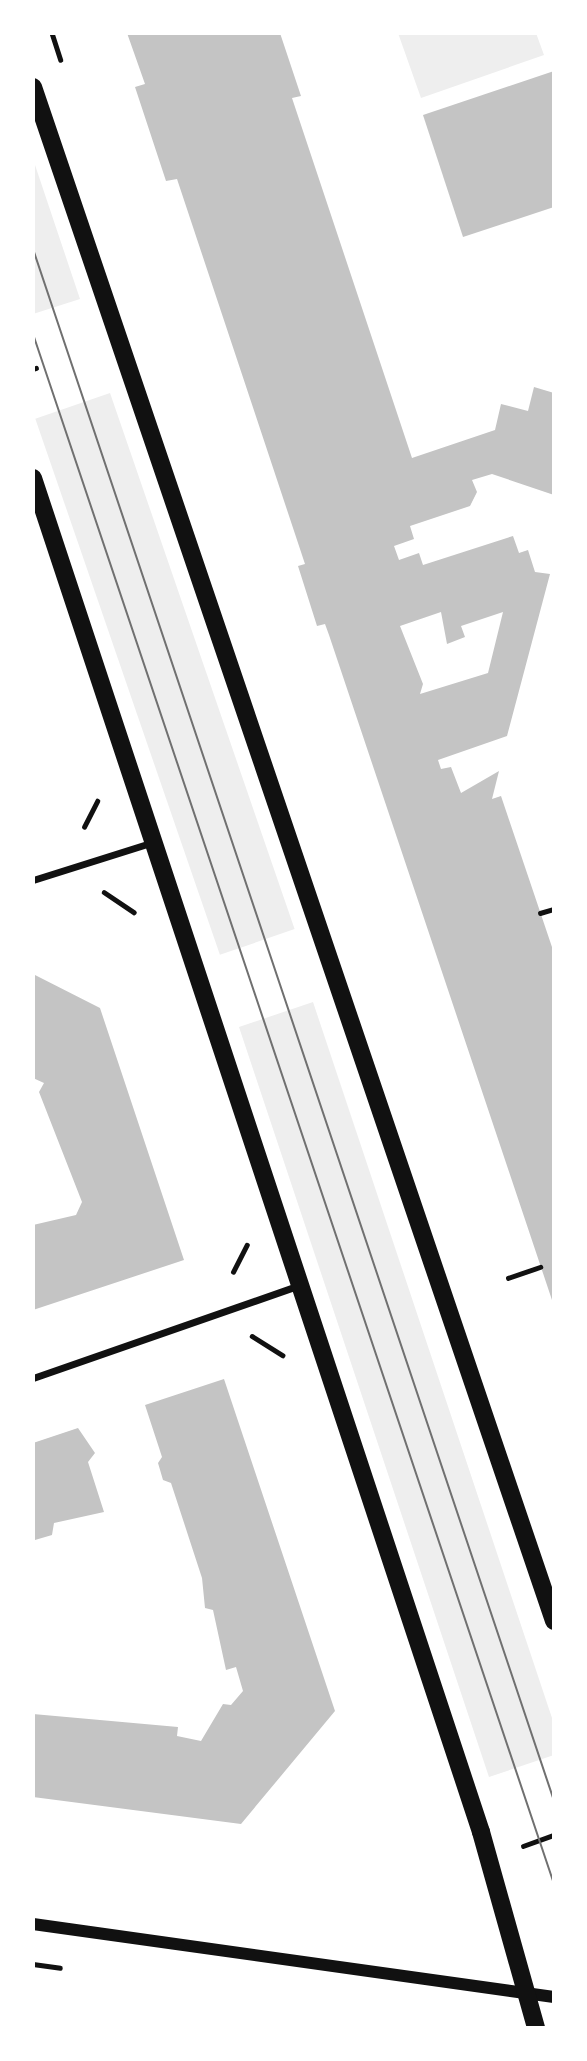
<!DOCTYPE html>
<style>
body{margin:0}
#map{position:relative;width:587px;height:2061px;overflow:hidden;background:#fff;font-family:Mulish,sans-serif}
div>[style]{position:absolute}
.green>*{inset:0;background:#eee;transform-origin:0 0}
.building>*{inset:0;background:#c4c4c4}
.path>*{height:4.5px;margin:-2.25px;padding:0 2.25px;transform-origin:2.25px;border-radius:2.25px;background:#111}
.minor>*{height:7px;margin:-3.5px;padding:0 3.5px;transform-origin:3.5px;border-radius:3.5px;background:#111}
.tertiary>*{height:12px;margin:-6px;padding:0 6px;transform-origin:6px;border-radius:6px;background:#111}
.primary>*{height:18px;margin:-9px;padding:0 9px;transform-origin:9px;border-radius:9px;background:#111}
.tram>*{height:2px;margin:-1px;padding:0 1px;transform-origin:1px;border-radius:1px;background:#707070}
span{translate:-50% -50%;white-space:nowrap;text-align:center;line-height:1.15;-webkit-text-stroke:6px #fff;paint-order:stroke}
.frame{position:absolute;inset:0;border:35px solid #fff;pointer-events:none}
</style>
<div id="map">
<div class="green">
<i style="clip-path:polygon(398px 33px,536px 33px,544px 55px,421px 98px)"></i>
<i style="clip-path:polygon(33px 159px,80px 299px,33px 314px)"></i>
<i style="left:110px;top:393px;width:567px;height:79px;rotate:71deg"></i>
<i style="clip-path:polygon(313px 1002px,554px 1724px,554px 1755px,489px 1777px,239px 1027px)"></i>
</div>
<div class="building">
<i style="clip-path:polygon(evenodd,127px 33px,280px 33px,301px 96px,292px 98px,412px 458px,495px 430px,501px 404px,528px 411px,534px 387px,554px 393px,554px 495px,492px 474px,472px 480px,477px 492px,470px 506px,410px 526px,414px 539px,394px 546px,399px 560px,419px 553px,423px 565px,513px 536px,519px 553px,528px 550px,535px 572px,550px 574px,507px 736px,438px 760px,441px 769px,451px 767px,461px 793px,499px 771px,492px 799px,501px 796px,554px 953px,554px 1306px,329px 635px,325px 624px,317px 626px,298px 566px,305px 564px,177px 179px,166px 181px,135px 87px,145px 84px,127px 33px,441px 612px,447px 644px,465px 637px,461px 626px,503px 612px,488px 673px,420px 694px,423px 684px,400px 626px,441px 612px)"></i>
<i style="clip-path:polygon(554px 71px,554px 207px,463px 237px,423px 115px)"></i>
<i style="clip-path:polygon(33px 974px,100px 1008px,184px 1260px,33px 1310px,33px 1225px,76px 1215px,82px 1202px,39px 1092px,44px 1083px,33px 1078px)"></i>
<i style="clip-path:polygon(224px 1379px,335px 1711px,241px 1824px,33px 1797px,33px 1714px,178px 1727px,177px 1736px,201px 1741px,223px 1704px,231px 1705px,243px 1691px,236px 1667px,226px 1670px,213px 1610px,205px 1608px,202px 1578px,171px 1483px,163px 1480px,158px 1463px,162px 1457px,145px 1405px)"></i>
<i style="clip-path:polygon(78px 1428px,95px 1453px,88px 1462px,104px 1512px,54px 1523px,52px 1535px,35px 1540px,33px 1443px)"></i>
</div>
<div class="path">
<i style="left:52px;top:33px;width:28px;rotate:72deg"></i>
<i style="left:33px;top:369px;width:3px;rotate:-18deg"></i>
<i style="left:84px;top:827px;width:29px;rotate:-63deg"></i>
<i style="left:104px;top:892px;width:36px;rotate:34deg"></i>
<i style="left:540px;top:913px;width:15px;rotate:-16deg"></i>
<i style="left:233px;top:1272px;width:30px;rotate:-63deg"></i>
<i style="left:508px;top:1278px;width:34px;rotate:-19deg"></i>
<i style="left:252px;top:1336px;width:36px;rotate:32deg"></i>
<i style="left:523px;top:1846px;width:33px;rotate:-20deg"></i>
<i style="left:33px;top:1964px;width:27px;rotate:8deg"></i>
</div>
<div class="minor">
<i style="left:33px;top:880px;width:123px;rotate:-17.5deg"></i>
<i style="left:33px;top:1378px;width:280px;rotate:-19.2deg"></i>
</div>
<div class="tertiary">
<i style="left:33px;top:1924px;width:526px;rotate:7.98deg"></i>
</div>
<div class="primary">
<i style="left:33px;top:87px;width:1620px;rotate:71.24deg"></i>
<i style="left:33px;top:478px;width:1426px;rotate:71.69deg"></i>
<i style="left:481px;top:1832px;width:204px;rotate:74.3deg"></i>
</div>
<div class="tram">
<i style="left:33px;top:249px;width:1637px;rotate:71.44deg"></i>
<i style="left:33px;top:334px;width:1635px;rotate:71.42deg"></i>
</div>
<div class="frame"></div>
</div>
